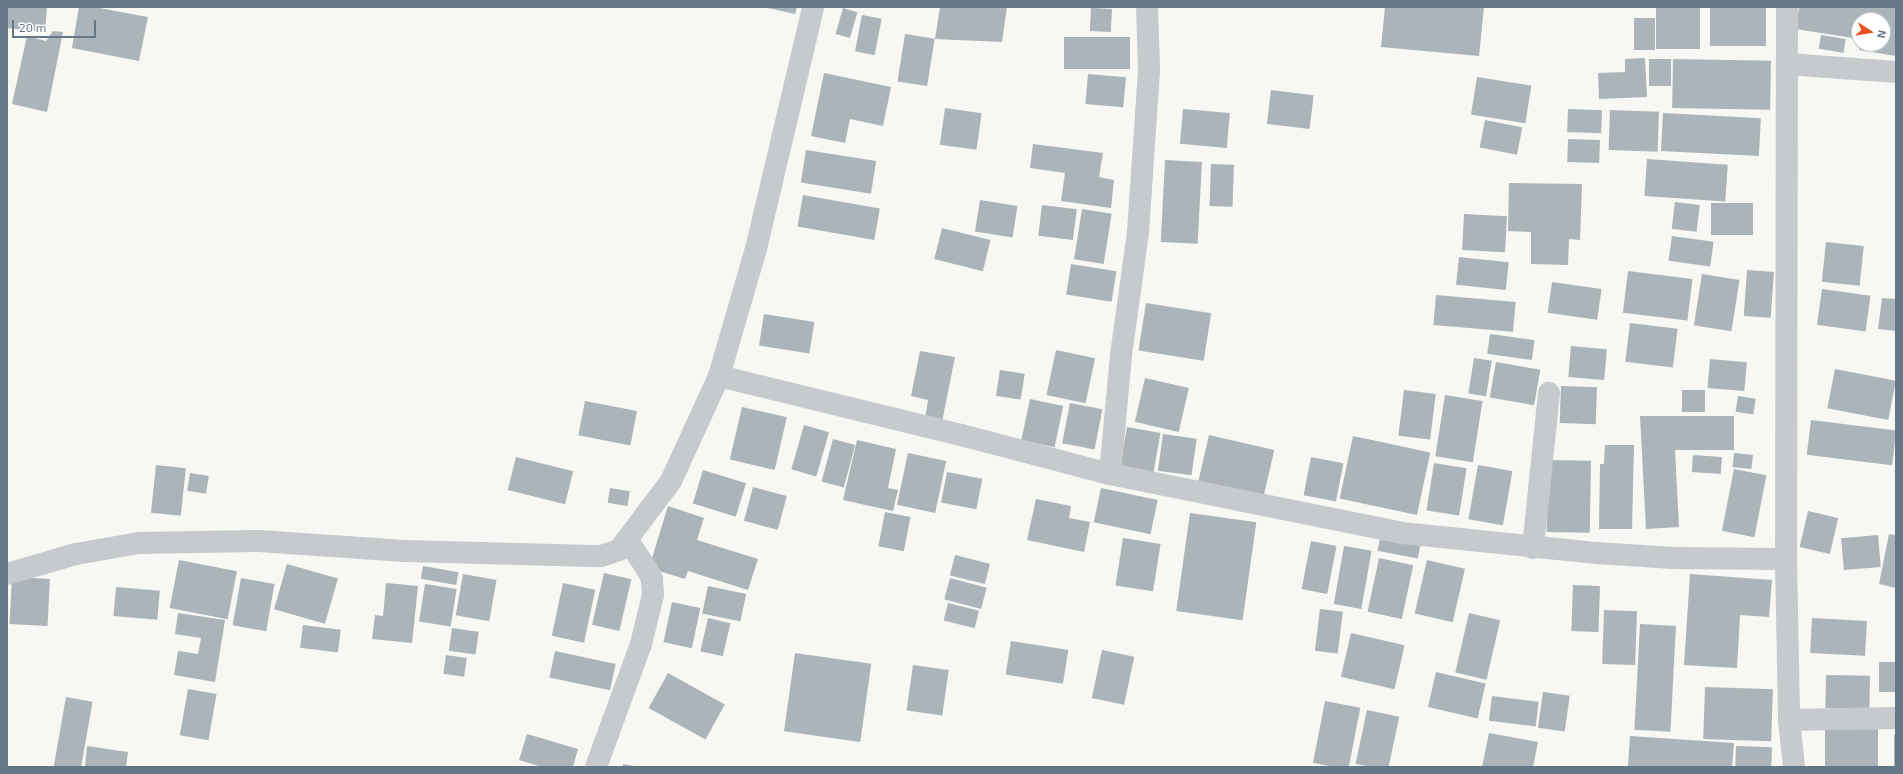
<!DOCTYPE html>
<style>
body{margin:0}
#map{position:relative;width:1903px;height:774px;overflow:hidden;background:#f7f7f3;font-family:"Exo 2",sans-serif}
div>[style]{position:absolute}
.building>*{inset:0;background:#abb4b9;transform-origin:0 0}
.minor>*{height:22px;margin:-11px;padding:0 11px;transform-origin:11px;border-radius:11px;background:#c6cacd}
.tertiary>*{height:22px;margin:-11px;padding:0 11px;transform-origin:11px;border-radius:11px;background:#c6cacd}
span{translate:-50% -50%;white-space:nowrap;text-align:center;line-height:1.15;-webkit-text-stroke:4px #fff;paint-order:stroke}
.frame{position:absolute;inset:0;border:8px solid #647786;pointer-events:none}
.north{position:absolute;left:1851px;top:12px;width:40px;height:40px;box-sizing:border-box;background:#fff;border:1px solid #c1c9cf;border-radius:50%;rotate:102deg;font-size:11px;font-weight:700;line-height:16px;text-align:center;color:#647786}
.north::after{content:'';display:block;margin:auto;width:14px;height:18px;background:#ec4e1f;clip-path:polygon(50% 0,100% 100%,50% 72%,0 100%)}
.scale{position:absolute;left:12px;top:20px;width:84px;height:18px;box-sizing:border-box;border:2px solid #647786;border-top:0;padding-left:5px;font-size:12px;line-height:14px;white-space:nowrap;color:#647786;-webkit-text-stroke:3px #fff;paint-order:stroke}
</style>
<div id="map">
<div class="building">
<i style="clip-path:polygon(7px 7px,47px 7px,45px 32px,7px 28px)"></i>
<i style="clip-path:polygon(79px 7px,94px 7px,148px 17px,139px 61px,72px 48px)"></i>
<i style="clip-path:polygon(763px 7px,797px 7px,795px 14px)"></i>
<i style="clip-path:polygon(940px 7px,1007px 7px,1002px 42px,935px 39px)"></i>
<i style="clip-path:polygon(1385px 7px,1484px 7px,1479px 56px,1381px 47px)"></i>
<i style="left:1656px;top:7px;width:44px;height:42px"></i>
<i style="left:1710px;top:7px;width:56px;height:39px"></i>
<i style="clip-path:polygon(1799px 7px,1896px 7px,1896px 56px,1859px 50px,1860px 44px,1883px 44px,1883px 20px,1859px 20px,1859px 39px,1796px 29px)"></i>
<i style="left:843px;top:8px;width:15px;height:27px;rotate:16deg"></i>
<i style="left:1091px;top:8px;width:21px;height:23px;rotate:3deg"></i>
<i style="left:862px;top:15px;width:20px;height:37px;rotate:11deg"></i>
<i style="left:1634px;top:18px;width:21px;height:32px"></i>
<i style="clip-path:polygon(53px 31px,63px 32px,47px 112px,12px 104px,27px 36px,46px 41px)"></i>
<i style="left:905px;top:34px;width:30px;height:48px;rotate:9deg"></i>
<i style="left:1821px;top:35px;width:25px;height:14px;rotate:9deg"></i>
<i style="left:1064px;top:37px;width:66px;height:32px"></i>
<i style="clip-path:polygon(1645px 58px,1647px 97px,1599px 99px,1598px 73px,1625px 72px,1625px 59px)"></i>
<i style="left:1649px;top:59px;width:22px;height:27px"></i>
<i style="left:1673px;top:59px;width:98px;height:49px;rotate:1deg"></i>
<i style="clip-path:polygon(824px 73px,891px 87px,883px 126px,850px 119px,845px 143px,811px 136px)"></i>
<i style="left:1088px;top:74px;width:38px;height:30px;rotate:5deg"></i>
<i style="left:1477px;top:77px;width:55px;height:38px;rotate:9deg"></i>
<i style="left:1271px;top:90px;width:43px;height:34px;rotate:7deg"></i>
<i style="left:945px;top:108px;width:37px;height:37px;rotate:8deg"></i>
<i style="left:1183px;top:109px;width:47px;height:35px;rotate:5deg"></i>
<i style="left:1568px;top:109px;width:34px;height:23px;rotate:2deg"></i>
<i style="left:1610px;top:110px;width:49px;height:40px;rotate:2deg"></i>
<i style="left:1663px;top:113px;width:98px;height:38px;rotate:3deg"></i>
<i style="left:1485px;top:120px;width:38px;height:28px;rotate:11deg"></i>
<i style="left:1568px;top:139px;width:32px;height:23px;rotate:2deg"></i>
<i style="clip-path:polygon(1033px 144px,1103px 153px,1099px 177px,1114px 180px,1111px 208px,1061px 201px,1065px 173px,1030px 168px)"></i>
<i style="left:806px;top:150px;width:71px;height:33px;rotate:9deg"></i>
<i style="left:1647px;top:159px;width:81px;height:37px;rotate:4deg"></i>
<i style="left:1165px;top:160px;width:37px;height:82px;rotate:3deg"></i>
<i style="left:1211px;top:164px;width:23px;height:42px;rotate:2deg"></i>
<i style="clip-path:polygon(1509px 183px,1582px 184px,1580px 240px,1569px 239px,1568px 265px,1531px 264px,1531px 232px,1508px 231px)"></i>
<i style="left:803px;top:195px;width:78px;height:32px;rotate:10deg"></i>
<i style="left:980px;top:200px;width:38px;height:32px;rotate:9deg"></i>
<i style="left:1675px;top:202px;width:25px;height:27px;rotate:7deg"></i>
<i style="left:1711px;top:203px;width:42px;height:32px"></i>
<i style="left:1042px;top:205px;width:35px;height:31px;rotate:7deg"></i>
<i style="left:1082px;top:209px;width:30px;height:51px;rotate:9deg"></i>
<i style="left:1464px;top:214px;width:43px;height:36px;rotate:3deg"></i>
<i style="left:942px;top:228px;width:50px;height:32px;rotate:14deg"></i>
<i style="left:1672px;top:236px;width:42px;height:25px;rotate:8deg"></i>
<i style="left:1826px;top:242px;width:38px;height:40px;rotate:6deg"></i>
<i style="left:1459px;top:257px;width:50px;height:28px;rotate:6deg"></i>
<i style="left:1071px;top:264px;width:46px;height:31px;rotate:9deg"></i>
<i style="left:1747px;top:270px;width:27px;height:46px;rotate:4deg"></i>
<i style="left:1628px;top:271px;width:65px;height:42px;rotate:7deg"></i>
<i style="left:1702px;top:274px;width:38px;height:52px;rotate:9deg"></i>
<i style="left:1552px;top:282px;width:50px;height:31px;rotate:8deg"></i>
<i style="left:1822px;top:289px;width:49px;height:36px;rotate:8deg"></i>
<i style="left:1436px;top:295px;width:80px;height:30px;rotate:5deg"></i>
<i style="clip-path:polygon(1882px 298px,1896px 299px,1896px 331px,1878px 329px)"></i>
<i style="left:1146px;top:303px;width:66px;height:48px;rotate:9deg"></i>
<i style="left:764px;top:314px;width:51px;height:32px;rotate:9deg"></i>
<i style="left:1630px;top:323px;width:48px;height:39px;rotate:7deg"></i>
<i style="left:1490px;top:334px;width:45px;height:20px;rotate:8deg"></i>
<i style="left:1571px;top:346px;width:36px;height:31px;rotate:5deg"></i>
<i style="left:1056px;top:350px;width:40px;height:46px;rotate:12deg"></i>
<i style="clip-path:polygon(920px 351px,955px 357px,942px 422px,925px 419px,928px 400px,911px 396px)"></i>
<i style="left:1474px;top:358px;width:18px;height:36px;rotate:9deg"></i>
<i style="left:1710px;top:359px;width:37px;height:29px;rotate:5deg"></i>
<i style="left:1496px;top:362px;width:45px;height:36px;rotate:10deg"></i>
<i style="left:1835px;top:369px;width:62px;height:40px;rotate:11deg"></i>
<i style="left:1000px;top:370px;width:25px;height:26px;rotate:9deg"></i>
<i style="left:1145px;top:378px;width:45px;height:45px;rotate:13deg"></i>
<i style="left:1561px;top:386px;width:36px;height:37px;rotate:2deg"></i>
<i style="left:1404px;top:390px;width:32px;height:46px;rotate:7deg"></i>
<i style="left:1705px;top:390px;width:22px;height:23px;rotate:90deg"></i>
<i style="left:1445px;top:395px;width:38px;height:62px;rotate:9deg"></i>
<i style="left:1738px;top:396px;width:18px;height:16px;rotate:9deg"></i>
<i style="left:1030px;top:399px;width:34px;height:42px;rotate:12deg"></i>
<i style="left:585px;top:401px;width:53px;height:35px;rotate:11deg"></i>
<i style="left:1070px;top:403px;width:33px;height:41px;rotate:11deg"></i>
<i style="left:742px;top:407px;width:46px;height:54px;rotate:13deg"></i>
<i style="clip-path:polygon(1640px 416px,1734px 416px,1734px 450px,1675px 450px,1679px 527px,1646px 529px)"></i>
<i style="left:1811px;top:420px;width:86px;height:35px;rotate:7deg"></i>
<i style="left:804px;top:425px;width:26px;height:46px;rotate:16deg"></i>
<i style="left:1127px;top:427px;width:34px;height:43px;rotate:10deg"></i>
<i style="left:1163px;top:434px;width:34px;height:37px;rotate:8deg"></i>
<i style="left:1209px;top:435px;width:67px;height:52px;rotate:13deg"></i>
<i style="left:1353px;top:436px;width:79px;height:64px;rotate:12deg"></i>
<i style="left:833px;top:439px;width:23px;height:44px;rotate:15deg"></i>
<i style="clip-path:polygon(857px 440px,896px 449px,888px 488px,898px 490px,893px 511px,843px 500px)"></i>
<i style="clip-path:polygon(1605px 445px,1634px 445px,1632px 529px,1599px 529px,1600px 464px,1604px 464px)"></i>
<i style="left:908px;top:453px;width:39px;height:53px;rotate:12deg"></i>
<i style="left:1734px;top:453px;width:19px;height:14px;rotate:6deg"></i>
<i style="left:1693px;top:455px;width:29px;height:17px;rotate:4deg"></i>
<i style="left:516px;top:457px;width:59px;height:34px;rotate:14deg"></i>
<i style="left:1311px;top:457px;width:33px;height:39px;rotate:11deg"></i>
<i style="left:1548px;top:460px;width:43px;height:72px;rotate:1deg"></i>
<i style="left:1434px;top:463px;width:33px;height:48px;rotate:9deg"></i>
<i style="left:156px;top:465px;width:30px;height:48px;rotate:6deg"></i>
<i style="left:1478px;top:465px;width:35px;height:55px;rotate:10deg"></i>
<i style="left:1734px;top:469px;width:33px;height:63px;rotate:11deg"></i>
<i style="left:703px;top:470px;width:45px;height:35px;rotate:17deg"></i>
<i style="left:947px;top:472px;width:36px;height:31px;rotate:11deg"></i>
<i style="left:190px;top:473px;width:19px;height:18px;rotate:9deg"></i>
<i style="left:753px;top:487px;width:35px;height:35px;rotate:15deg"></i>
<i style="left:610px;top:488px;width:20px;height:15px;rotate:9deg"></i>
<i style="left:1101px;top:488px;width:58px;height:35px;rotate:12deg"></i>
<i style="clip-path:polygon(1036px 499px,1071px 506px,1069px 518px,1090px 522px,1084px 552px,1027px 540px)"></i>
<i style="clip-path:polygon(668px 506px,704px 518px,697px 540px,758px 559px,748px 590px,688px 571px,685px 579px,649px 568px)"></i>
<i style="left:1808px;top:511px;width:31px;height:37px;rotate:13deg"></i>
<i style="left:885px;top:512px;width:26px;height:35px;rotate:11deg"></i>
<i style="left:1190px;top:513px;width:67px;height:99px;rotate:8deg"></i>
<i style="clip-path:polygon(1889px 534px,1896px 535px,1896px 588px,1879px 584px)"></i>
<i style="left:1878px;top:535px;width:32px;height:37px;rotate:85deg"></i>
<i style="left:1123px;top:538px;width:38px;height:48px;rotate:9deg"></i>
<i style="left:1380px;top:538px;width:41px;height:13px;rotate:11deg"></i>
<i style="left:1311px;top:541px;width:26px;height:49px;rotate:11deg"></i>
<i style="left:1344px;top:546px;width:28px;height:59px;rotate:10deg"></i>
<i style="left:955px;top:555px;width:36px;height:21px;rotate:14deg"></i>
<i style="left:1379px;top:558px;width:35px;height:55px;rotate:12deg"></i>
<i style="left:179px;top:560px;width:59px;height:49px;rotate:11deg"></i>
<i style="left:1427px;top:560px;width:39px;height:55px;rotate:13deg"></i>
<i style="left:287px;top:564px;width:53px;height:47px;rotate:16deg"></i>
<i style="left:423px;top:566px;width:36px;height:13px;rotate:10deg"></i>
<i style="left:604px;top:573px;width:28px;height:53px;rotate:13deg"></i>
<i style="left:463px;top:574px;width:34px;height:42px;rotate:10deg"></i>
<i style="clip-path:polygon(1690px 574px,1772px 580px,1769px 617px,1740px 615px,1737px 668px,1684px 665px)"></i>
<i style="left:12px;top:577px;width:38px;height:47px;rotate:3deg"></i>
<i style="left:241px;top:578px;width:34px;height:48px;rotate:10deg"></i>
<i style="left:950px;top:578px;width:38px;height:22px;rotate:15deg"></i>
<i style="clip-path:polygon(386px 583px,418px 586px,412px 643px,372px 639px,375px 615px,383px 616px)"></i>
<i style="left:563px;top:583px;width:33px;height:54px;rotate:12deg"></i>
<i style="left:425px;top:584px;width:32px;height:38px;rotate:9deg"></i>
<i style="left:1573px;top:585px;width:27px;height:46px;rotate:2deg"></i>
<i style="left:708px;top:586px;width:39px;height:28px;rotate:12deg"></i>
<i style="left:116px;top:587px;width:44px;height:29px;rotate:5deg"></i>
<i style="left:672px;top:602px;width:29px;height:41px;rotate:12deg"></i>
<i style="left:948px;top:603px;width:32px;height:18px;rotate:14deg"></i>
<i style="left:1320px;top:609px;width:23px;height:42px;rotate:7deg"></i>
<i style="left:1604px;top:610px;width:33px;height:54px;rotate:2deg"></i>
<i style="clip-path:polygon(178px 613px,225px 620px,215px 682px,174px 675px,178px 651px,198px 654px,201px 638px,175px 634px)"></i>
<i style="left:1469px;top:613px;width:32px;height:61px;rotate:13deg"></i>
<i style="left:708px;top:618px;width:23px;height:34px;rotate:13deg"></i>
<i style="left:1812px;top:618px;width:55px;height:35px;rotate:3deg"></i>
<i style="left:1640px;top:624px;width:36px;height:106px;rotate:3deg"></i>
<i style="left:303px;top:625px;width:38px;height:23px;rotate:7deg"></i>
<i style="left:452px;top:628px;width:27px;height:23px;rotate:8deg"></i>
<i style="left:1351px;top:633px;width:55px;height:45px;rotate:13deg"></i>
<i style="left:1011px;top:641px;width:58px;height:34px;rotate:9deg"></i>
<i style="left:1102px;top:650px;width:33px;height:49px;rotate:12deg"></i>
<i style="left:555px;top:651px;width:62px;height:27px;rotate:12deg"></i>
<i style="left:795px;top:653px;width:77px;height:79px;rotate:8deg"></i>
<i style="left:446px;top:655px;width:21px;height:19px;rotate:8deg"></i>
<i style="left:1879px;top:662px;width:17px;height:30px"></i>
<i style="left:913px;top:665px;width:36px;height:46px;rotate:8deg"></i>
<i style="left:1436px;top:672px;width:51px;height:36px;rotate:13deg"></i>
<i style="left:668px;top:673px;width:65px;height:40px;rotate:29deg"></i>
<i style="left:1826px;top:675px;width:44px;height:33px;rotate:1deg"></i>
<i style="left:1705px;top:687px;width:68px;height:52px;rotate:2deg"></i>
<i style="left:188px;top:689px;width:29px;height:47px;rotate:10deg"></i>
<i style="left:1543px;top:692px;width:27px;height:36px;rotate:8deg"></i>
<i style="left:1492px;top:696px;width:47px;height:25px;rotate:7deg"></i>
<i style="left:66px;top:697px;width:27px;height:72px;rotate:10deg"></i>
<i style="left:1325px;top:701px;width:36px;height:63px;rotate:11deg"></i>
<i style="left:1367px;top:710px;width:33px;height:55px;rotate:12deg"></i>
<i style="left:1825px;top:727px;width:53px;height:40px"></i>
<i style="clip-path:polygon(1489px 733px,1538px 742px,1533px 767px,1482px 767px)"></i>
<i style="clip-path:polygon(527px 734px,578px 749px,573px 767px,542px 767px,519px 760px)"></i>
<i style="left:1894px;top:735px;width:2px;height:32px"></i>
<i style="clip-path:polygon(1630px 736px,1734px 743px,1732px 767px,1628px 767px)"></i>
<i style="clip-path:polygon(87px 746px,128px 752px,126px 767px,85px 767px)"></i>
<i style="left:1736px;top:746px;width:36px;height:21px;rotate:2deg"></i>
<i style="clip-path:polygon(623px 764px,634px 766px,634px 767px,623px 767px)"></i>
</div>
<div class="minor">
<i style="left:1787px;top:64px;width:109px;rotate:4.2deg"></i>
<i style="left:719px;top:376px;width:249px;rotate:13.7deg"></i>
<i style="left:961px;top:435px;width:154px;rotate:14.7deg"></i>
<i style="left:1110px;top:474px;width:298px;rotate:11.4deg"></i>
<i style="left:1402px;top:533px;width:196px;rotate:5.9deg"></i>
<i style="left:1597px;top:553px;width:76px;rotate:3.8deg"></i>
<i style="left:1673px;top:558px;width:113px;rotate:0.5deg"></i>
<i style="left:1110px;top:474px;width:120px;rotate:-84.7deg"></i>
<i style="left:1121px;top:355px;width:124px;rotate:-82.1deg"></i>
<i style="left:1138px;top:232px;width:163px;rotate:-86.1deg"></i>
<i style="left:1149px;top:69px;width:62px;rotate:-91.8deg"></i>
<i style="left:1533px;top:548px;width:156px;rotate:-84.1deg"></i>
<i style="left:7px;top:574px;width:72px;rotate:-16.2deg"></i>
<i style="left:76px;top:554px;width:64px;rotate:-9.9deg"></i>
<i style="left:139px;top:543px;width:120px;rotate:-1deg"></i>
<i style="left:259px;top:541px;width:146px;rotate:3.9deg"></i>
<i style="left:405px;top:551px;width:196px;rotate:1.5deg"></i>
<i style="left:601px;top:556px;width:19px;rotate:-18deg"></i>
<i style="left:619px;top:550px;width:86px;rotate:-53deg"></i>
<i style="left:671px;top:481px;width:115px;rotate:-65.4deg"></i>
<i style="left:719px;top:376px;width:132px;rotate:-73.8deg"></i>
<i style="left:756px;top:249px;width:249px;rotate:-76.7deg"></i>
<i style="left:1789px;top:720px;width:107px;rotate:-1.1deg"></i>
<i style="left:596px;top:767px;width:131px;rotate:-69.9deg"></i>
<i style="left:641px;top:644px;width:50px;rotate:-76.2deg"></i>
<i style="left:653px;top:595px;width:16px;rotate:-94deg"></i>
<i style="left:652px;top:579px;width:11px;rotate:-117deg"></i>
<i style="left:647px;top:569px;width:34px;rotate:-124deg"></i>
</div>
<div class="tertiary">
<i style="left:1787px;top:7px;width:552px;rotate:90.1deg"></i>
<i style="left:1786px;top:559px;width:161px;rotate:88.9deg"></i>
<i style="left:1789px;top:720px;width:47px;rotate:83.9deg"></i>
</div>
<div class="frame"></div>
<div class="north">N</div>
<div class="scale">20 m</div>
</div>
